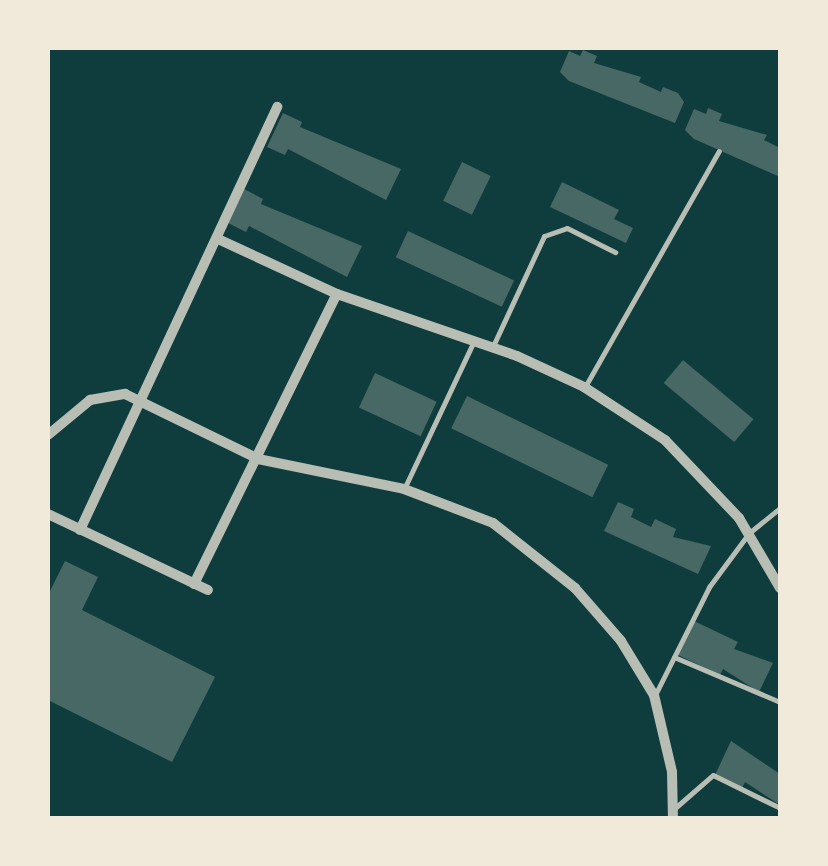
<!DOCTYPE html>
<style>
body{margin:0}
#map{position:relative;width:828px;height:866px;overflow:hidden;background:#0f3d3e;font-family:"Space Grotesk",sans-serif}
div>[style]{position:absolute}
.building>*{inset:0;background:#486865;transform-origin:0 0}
.service>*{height:5px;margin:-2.5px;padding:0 2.5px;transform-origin:2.5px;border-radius:2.5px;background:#b8beb3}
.minor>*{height:10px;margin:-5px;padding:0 5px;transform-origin:5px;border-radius:5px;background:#b8beb3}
span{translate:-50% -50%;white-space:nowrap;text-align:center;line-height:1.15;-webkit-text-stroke:10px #f1e9da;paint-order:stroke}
.frame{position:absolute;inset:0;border:50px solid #f1e9da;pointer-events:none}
</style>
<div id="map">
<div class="building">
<i style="clip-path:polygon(583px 50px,597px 56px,594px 63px,641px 77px,639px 82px,661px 92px,663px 87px,678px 93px,684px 102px,675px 123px,569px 81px,560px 72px,569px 51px,580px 56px)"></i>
<i style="clip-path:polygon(708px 108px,722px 114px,719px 121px,767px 135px,764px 140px,780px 148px,780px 177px,694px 139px,685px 130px,694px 109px,706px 114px)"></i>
<i style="clip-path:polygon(283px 113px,302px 122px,300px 127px,401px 169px,386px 200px,288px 149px,285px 155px,267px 147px)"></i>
<i style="left:462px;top:162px;width:32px;height:43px;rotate:26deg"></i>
<i style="clip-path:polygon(562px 182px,619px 210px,614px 219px,633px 228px,626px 243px,550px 207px)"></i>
<i style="clip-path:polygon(244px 189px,263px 199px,261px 204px,362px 246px,347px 277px,249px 226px,246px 232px,228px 223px)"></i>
<i style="left:408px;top:231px;width:117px;height:29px;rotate:25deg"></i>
<i style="left:683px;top:360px;width:92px;height:30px;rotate:40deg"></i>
<i style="left:375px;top:373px;width:68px;height:38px;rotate:25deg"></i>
<i style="left:467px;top:396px;width:157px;height:36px;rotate:26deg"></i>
<i style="clip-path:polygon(618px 502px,634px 509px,631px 517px,651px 527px,655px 519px,676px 529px,673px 537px,711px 546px,698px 574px,604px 531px)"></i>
<i style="clip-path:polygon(65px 561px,98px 577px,82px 610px,215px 677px,172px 762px,48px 700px,48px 595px)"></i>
<i style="clip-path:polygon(694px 621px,738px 642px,734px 649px,773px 663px,759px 692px,723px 669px,720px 675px,678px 655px)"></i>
<i style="clip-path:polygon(731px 741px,780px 774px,780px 805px,745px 782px,742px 788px,715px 775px)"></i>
</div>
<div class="service">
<i style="left:493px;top:346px;width:121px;rotate:-65.1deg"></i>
<i style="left:544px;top:236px;width:24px;rotate:-19deg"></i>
<i style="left:567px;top:228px;width:54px;rotate:26.6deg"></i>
<i style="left:586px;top:385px;width:269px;rotate:-60.4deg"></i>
<i style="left:404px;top:489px;width:161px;rotate:-64.7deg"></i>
<i style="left:674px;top:657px;width:115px;rotate:23deg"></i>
<i style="left:656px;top:693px;width:119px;rotate:-63.4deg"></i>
<i style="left:709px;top:587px;width:67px;rotate:-53.5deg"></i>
<i style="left:749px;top:533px;width:40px;rotate:-39deg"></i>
<i style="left:675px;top:808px;width:50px;rotate:-41deg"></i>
<i style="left:713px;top:775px;width:75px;rotate:26.2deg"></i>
</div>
<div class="minor">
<i style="left:218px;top:239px;width:131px;rotate:24.8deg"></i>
<i style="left:337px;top:294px;width:190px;rotate:19deg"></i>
<i style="left:517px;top:356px;width:74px;rotate:24.8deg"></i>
<i style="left:584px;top:387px;width:97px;rotate:33.2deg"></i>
<i style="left:665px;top:440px;width:108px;rotate:46.5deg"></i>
<i style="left:739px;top:518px;width:81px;rotate:59.6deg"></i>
<i style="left:48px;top:435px;width:55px;rotate:-39.8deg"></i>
<i style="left:90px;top:400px;width:36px;rotate:-10deg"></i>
<i style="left:125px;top:394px;width:148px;rotate:26deg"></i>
<i style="left:258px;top:459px;width:149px;rotate:11.6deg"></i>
<i style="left:404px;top:489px;width:95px;rotate:20.9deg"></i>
<i style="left:493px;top:523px;width:105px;rotate:38.4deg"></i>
<i style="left:575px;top:588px;width:70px;rotate:49deg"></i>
<i style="left:621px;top:641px;width:63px;rotate:58.6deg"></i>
<i style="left:654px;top:695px;width:79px;rotate:76.8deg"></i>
<i style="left:672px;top:772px;width:46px;rotate:88.8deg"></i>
<i style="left:48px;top:514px;width:177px;rotate:25.4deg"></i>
<i style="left:80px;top:530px;width:467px;rotate:-65deg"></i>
<i style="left:194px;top:584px;width:323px;rotate:-63.8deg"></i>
</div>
<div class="frame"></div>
</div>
